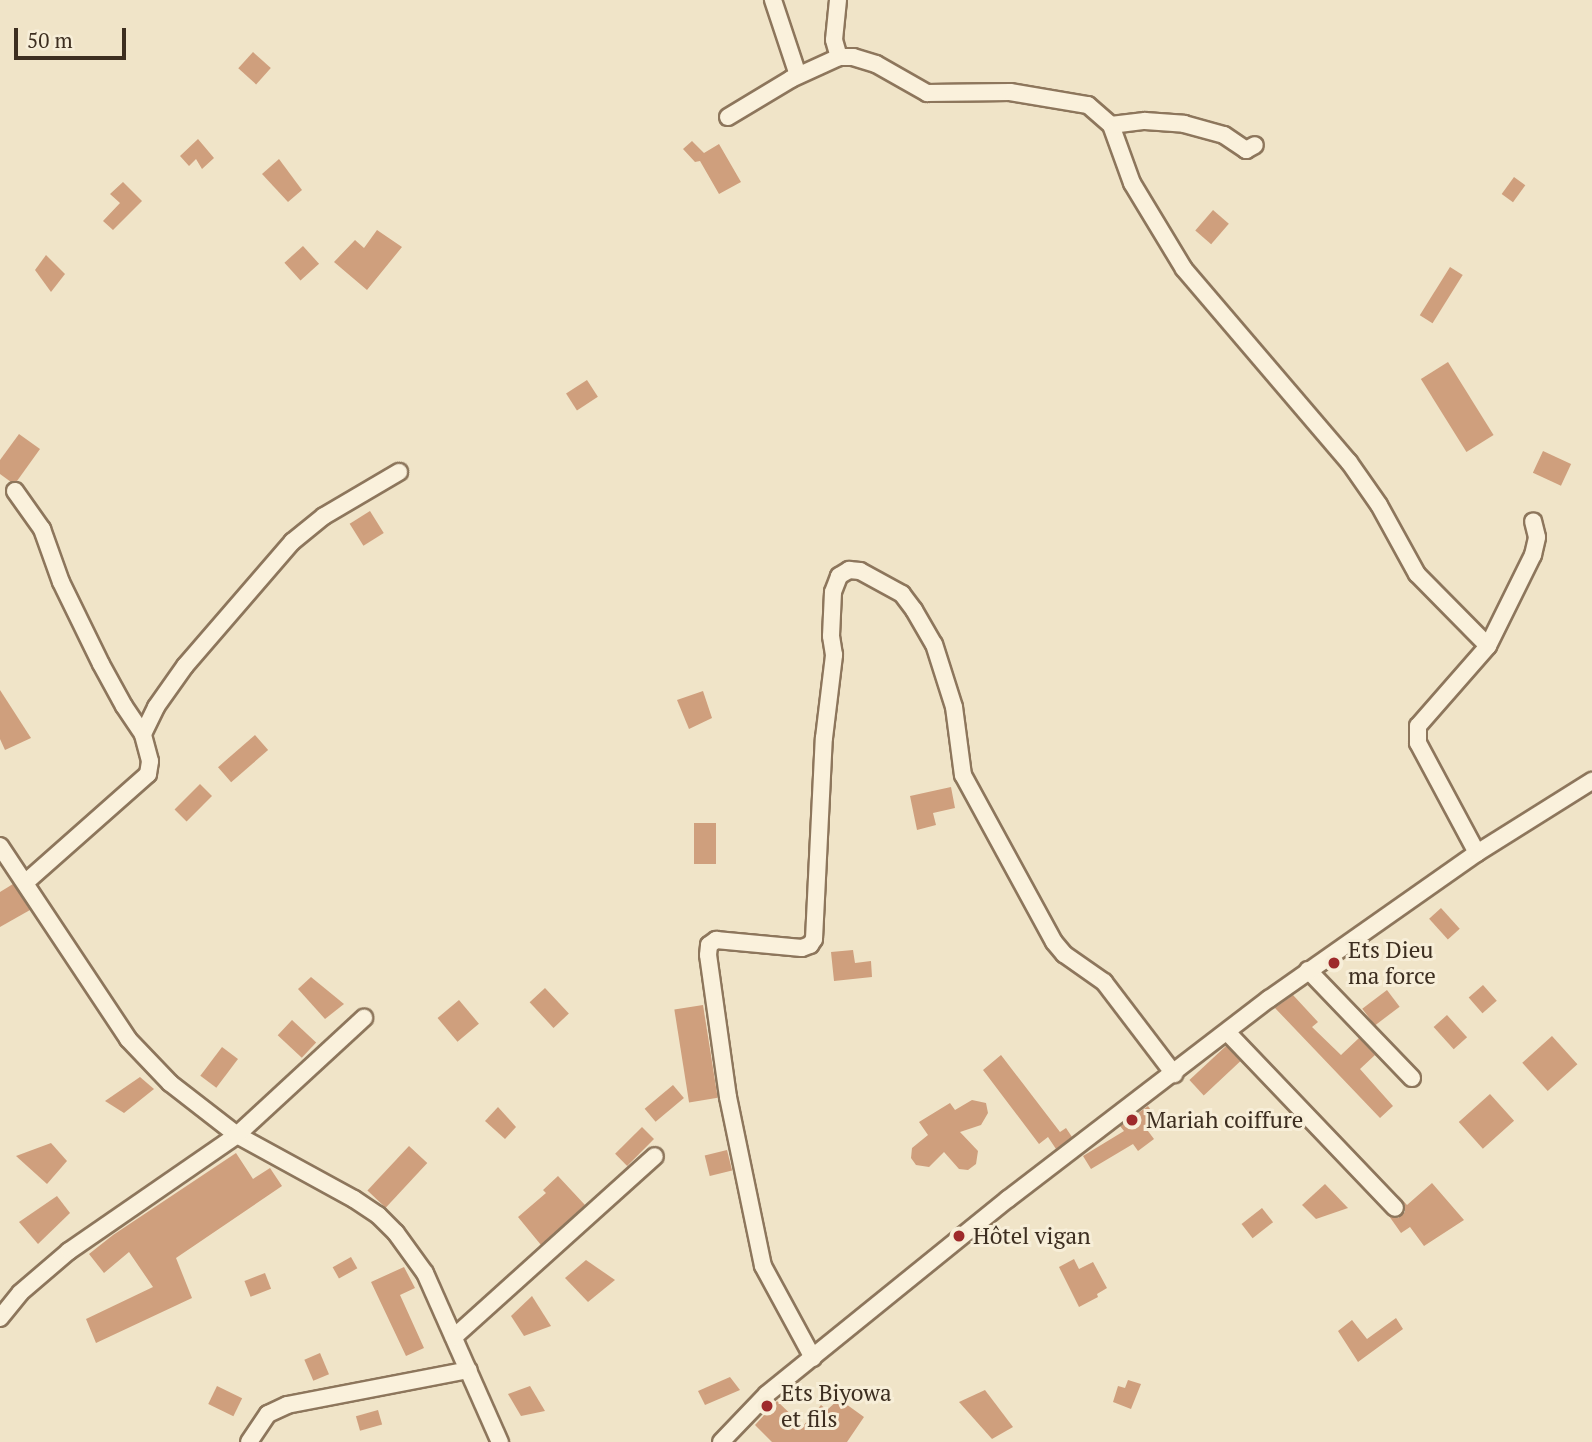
<!DOCTYPE html>
<meta charset="utf-8">
<style>
body{margin:0}
#map{position:relative;width:1592px;height:1442px;overflow:hidden;background:#f0e4c8;font-family:"PT Serif",serif}
div>[style]{position:absolute}
.building>*{inset:0;background:#cf9f7d;transform-origin:0 0}
.roads{filter:drop-shadow(2px 0 #8d765c) drop-shadow(-2px 0 #8d765c) drop-shadow(0 2px #8d765c) drop-shadow(0 -2px #8d765c)}
.minor>*{height:16px;margin:-8px;padding:0 8px;transform-origin:8px;border-radius:8px;background:#faf1dc}
.dots>*{width:19px;height:19px;translate:-50% -50%;box-sizing:border-box;border:4px solid #f7eed8;border-radius:50%}
span{translate:-50% -50%;white-space:nowrap;text-align:center;line-height:1.15;-webkit-text-stroke:6px #f7eed8;paint-order:stroke}
.poi-label{font-size:23px;color:#3d2e20}
.left{translate:0 -50%;text-align:left}
.scale{position:absolute;left:14px;top:28px;width:112px;height:32px;box-sizing:border-box;border:4px solid #3d2e20;border-top:0;padding-left:9px;font-size:21px;line-height:24px;white-space:nowrap;color:#3d2e20;-webkit-text-stroke:5px #f7eed8;paint-order:stroke}
</style>
<div id="map">
<div class="building">
<i style="left:253px;top:52px;width:24px;height:22px;rotate:42deg"></i>
<i style="clip-path:polygon(198px 139px,214px 158px,202px 169px,196px 159px,189px 166px,180px 156px)"></i>
<i style="clip-path:polygon(692px 141px,704px 153px,719px 144px,741px 182px,719px 194px,700px 161px,695px 162px,683px 149px)"></i>
<i style="clip-path:polygon(279px 159px,302px 190px,288px 202px,262px 174px)"></i>
<i style="left:1514px;top:177px;width:14px;height:21px;rotate:36deg"></i>
<i style="clip-path:polygon(123px 182px,142px 201px,113px 230px,103px 221px,120px 203px,110px 194px)"></i>
<i style="left:1213px;top:210px;width:21px;height:27px;rotate:41deg"></i>
<i style="clip-path:polygon(377px 230px,402px 247px,367px 290px,334px 262px,355px 240px,364px 248px)"></i>
<i style="left:303px;top:246px;width:24px;height:25px;rotate:48deg"></i>
<i style="clip-path:polygon(46px 255px,65px 274px,51px 292px,35px 270px)"></i>
<i style="left:1450px;top:267px;width:15px;height:57px;rotate:32deg"></i>
<i style="left:1448px;top:362px;width:86px;height:32px;rotate:58deg"></i>
<i style="left:587px;top:380px;width:20px;height:25px;rotate:57deg"></i>
<i style="clip-path:polygon(19px 434px,40px 449px,17px 481px,11px 482px,0 474px,0 460px)"></i>
<i style="left:1543px;top:451px;width:31px;height:24px;rotate:25deg"></i>
<i style="left:370px;top:511px;width:26px;height:24px;rotate:58deg"></i>
<i style="clip-path:polygon(0 690px,31px 738px,5px 750px,0 739px)"></i>
<i style="clip-path:polygon(703px 691px,712px 718px,689px 729px,677px 700px)"></i>
<i style="left:255px;top:735px;width:20px;height:49px;rotate:49deg"></i>
<i style="left:200px;top:784px;width:17px;height:36px;rotate:45deg"></i>
<i style="clip-path:polygon(951px 787px,955px 808px,933px 813px,936px 825px,917px 830px,910px 796px)"></i>
<i style="left:694px;top:823px;width:22px;height:41px"></i>
<i style="clip-path:polygon(13px 884px,30px 910px,0 927px,0 892px)"></i>
<i style="left:1441px;top:908px;width:28px;height:16px;rotate:48deg"></i>
<i style="clip-path:polygon(853px 950px,855px 963px,871px 961px,872px 977px,834px 981px,831px 952px)"></i>
<i style="clip-path:polygon(311px 977px,344px 1004px,325px 1019px,298px 989px)"></i>
<i style="left:1483px;top:985px;width:21px;height:19px;rotate:49deg"></i>
<i style="left:545px;top:988px;width:35px;height:21px;rotate:47deg"></i>
<i style="left:1387px;top:990px;width:21px;height:31px;rotate:53deg"></i>
<i style="clip-path:polygon(1293px 995px,1318px 1022px,1312px 1027px,1341px 1055px,1359px 1038px,1375px 1055px,1360px 1069px,1393px 1106px,1380px 1118px,1275px 1008px)"></i>
<i style="left:459px;top:1000px;width:31px;height:28px;rotate:50deg"></i>
<i style="left:703px;top:1005px;width:94px;height:29px;rotate:81deg"></i>
<i style="left:1447px;top:1015px;width:30px;height:18px;rotate:48deg"></i>
<i style="left:292px;top:1020px;width:33px;height:21px;rotate:43deg"></i>
<i style="left:1552px;top:1036px;width:38px;height:40px;rotate:48deg"></i>
<i style="left:1226px;top:1046px;width:21px;height:50px;rotate:47deg"></i>
<i style="left:222px;top:1047px;width:20px;height:36px;rotate:37deg"></i>
<i style="clip-path:polygon(1001px 1055px,1060px 1132px,1066px 1128px,1072px 1137px,1056px 1149px,1048px 1137px,1039px 1144px,983px 1070px)"></i>
<i style="clip-path:polygon(140px 1077px,154px 1089px,124px 1113px,105px 1101px)"></i>
<i style="left:673px;top:1085px;width:17px;height:37px;rotate:50deg"></i>
<i style="left:1490px;top:1094px;width:36px;height:42px;rotate:48deg"></i>
<i style="clip-path:polygon(972px 1100px,986px 1103px,988px 1113px,981px 1125px,960px 1132px,978px 1151px,976px 1164px,968px 1170px,959px 1169px,944px 1152px,929px 1167px,916px 1165px,911px 1158px,912px 1148px,928px 1135px,919px 1122px,950px 1103px,955px 1110px)"></i>
<i style="clip-path:polygon(1148px 1106px,1157px 1119px,1145px 1127px,1154px 1139px,1138px 1151px,1133px 1144px,1091px 1169px,1083px 1156px,1124px 1131px,1120px 1126px)"></i>
<i style="clip-path:polygon(498px 1107px,516px 1127px,505px 1139px,485px 1121px)"></i>
<i style="left:642px;top:1127px;width:17px;height:38px;rotate:45deg"></i>
<i style="clip-path:polygon(51px 1143px,67px 1161px,47px 1184px,16px 1156px)"></i>
<i style="left:409px;top:1146px;width:25px;height:61px;rotate:43deg"></i>
<i style="left:727px;top:1150px;width:21px;height:23px;rotate:76deg"></i>
<i style="clip-path:polygon(236px 1153px,253px 1179px,270px 1168px,282px 1186px,176px 1258px,192px 1298px,96px 1343px,86px 1319px,153px 1287px,129px 1252px,104px 1273px,89px 1254px,113px 1235px)"></i>
<i style="clip-path:polygon(558px 1176px,585px 1205px,541px 1245px,518px 1217px,546px 1193px,543px 1190px)"></i>
<i style="clip-path:polygon(1432px 1183px,1464px 1220px,1424px 1246px,1410px 1227px,1401px 1233px,1389px 1216px,1398px 1218px,1405px 1212px,1405px 1205px,1398px 1195px,1407px 1205px)"></i>
<i style="clip-path:polygon(1325px 1184px,1348px 1208px,1316px 1219px,1302px 1205px)"></i>
<i style="clip-path:polygon(57px 1196px,70px 1213px,38px 1244px,19px 1222px)"></i>
<i style="left:1262px;top:1208px;width:18px;height:26px;rotate:52deg"></i>
<i style="left:351px;top:1257px;width:13px;height:21px;rotate:61deg"></i>
<i style="clip-path:polygon(1074px 1259px,1079px 1269px,1093px 1262px,1107px 1288px,1097px 1294px,1098px 1297px,1079px 1307px,1059px 1267px)"></i>
<i style="clip-path:polygon(586px 1260px,615px 1280px,588px 1302px,565px 1278px)"></i>
<i style="clip-path:polygon(404px 1267px,415px 1288px,400px 1295px,424px 1348px,406px 1356px,371px 1282px)"></i>
<i style="left:265px;top:1273px;width:17px;height:22px;rotate:69deg"></i>
<i style="clip-path:polygon(532px 1296px,551px 1326px,524px 1336px,511px 1316px)"></i>
<i style="clip-path:polygon(1396px 1318px,1403px 1329px,1358px 1362px,1338px 1331px,1352px 1320px,1367px 1339px)"></i>
<i style="left:320px;top:1353px;width:23px;height:17px;rotate:67deg"></i>
<i style="clip-path:polygon(730px 1377px,740px 1390px,705px 1405px,698px 1391px)"></i>
<i style="clip-path:polygon(1128px 1380px,1141px 1384px,1131px 1409px,1113px 1402px,1118px 1386px,1125px 1388px)"></i>
<i style="left:217px;top:1386px;width:28px;height:20px;rotate:26deg"></i>
<i style="clip-path:polygon(530px 1386px,545px 1411px,521px 1416px,508px 1394px)"></i>
<i style="clip-path:polygon(985px 1390px,1013px 1427px,992px 1439px,959px 1402px)"></i>
<i style="clip-path:polygon(839px 1399px,864px 1417px,847px 1442px,772px 1442px,755px 1425px,777px 1401px,803px 1426px,821px 1405px,827px 1410px)"></i>
<i style="left:378px;top:1410px;width:15px;height:23px;rotate:74deg"></i>
</div>
<div class="roads">
<div class="minor">
<i style="left:773px;top:0;width:79px;rotate:71.6deg"></i>
<i style="left:838px;top:0;width:40px;rotate:95.7deg"></i>
<i style="left:834px;top:40px;width:18px;rotate:74deg"></i>
<i style="left:728px;top:117px;width:74px;rotate:-31.1deg"></i>
<i style="left:791px;top:79px;width:53px;rotate:-24.6deg"></i>
<i style="left:839px;top:57px;width:14px"></i>
<i style="left:853px;top:57px;width:24px;rotate:17deg"></i>
<i style="left:876px;top:64px;width:59px;rotate:29.6deg"></i>
<i style="left:927px;top:93px;width:83px;rotate:-0.7deg"></i>
<i style="left:1010px;top:92px;width:79px;rotate:9.5deg"></i>
<i style="left:1088px;top:105px;width:30px;rotate:41deg"></i>
<i style="left:1111px;top:125px;width:62px;rotate:70.1deg"></i>
<i style="left:1132px;top:183px;width:100px;rotate:58.8deg"></i>
<i style="left:1184px;top:269px;width:254px;rotate:49.5deg"></i>
<i style="left:1349px;top:462px;width:52px;rotate:55.1deg"></i>
<i style="left:1379px;top:505px;width:79px;rotate:61.2deg"></i>
<i style="left:1417px;top:574px;width:101px;rotate:45.4deg"></i>
<i style="left:1111px;top:125px;width:34px;rotate:-7deg"></i>
<i style="left:1145px;top:121px;width:39px;rotate:4deg"></i>
<i style="left:1184px;top:124px;width:41px;rotate:15.4deg"></i>
<i style="left:1224px;top:135px;width:27px;rotate:34deg"></i>
<i style="left:1246px;top:150px;width:10px;rotate:-29deg"></i>
<i style="left:15px;top:491px;width:47px;rotate:54.6deg"></i>
<i style="left:42px;top:529px;width:56px;rotate:70.3deg"></i>
<i style="left:61px;top:582px;width:91px;rotate:64deg"></i>
<i style="left:101px;top:664px;width:48px;rotate:61.3deg"></i>
<i style="left:124px;top:706px;width:34px;rotate:56deg"></i>
<i style="left:0;top:846px;width:232px;rotate:56.4deg"></i>
<i style="left:128px;top:1039px;width:61px;rotate:46.3deg"></i>
<i style="left:170px;top:1083px;width:85px;rotate:37.8deg"></i>
<i style="left:237px;top:1135px;width:133px;rotate:28.7deg"></i>
<i style="left:354px;top:1199px;width:29px;rotate:34deg"></i>
<i style="left:378px;top:1215px;width:25px;rotate:45deg"></i>
<i style="left:396px;top:1233px;width:49px;rotate:54.1deg"></i>
<i style="left:425px;top:1273px;width:185px;rotate:66.1deg"></i>
<i style="left:1477px;top:853px;width:125px;rotate:-118.2deg"></i>
<i style="left:1418px;top:743px;width:17px;rotate:-90deg"></i>
<i style="left:1418px;top:726px;width:106px;rotate:-48.8deg"></i>
<i style="left:1488px;top:646px;width:102px;rotate:-63.7deg"></i>
<i style="left:1533px;top:555px;width:18px;rotate:-77deg"></i>
<i style="left:1537px;top:537px;width:16px;rotate:-104deg"></i>
<i style="left:26px;top:882px;width:163px;rotate:-41.5deg"></i>
<i style="left:148px;top:774px;width:13px;rotate:-81deg"></i>
<i style="left:150px;top:761px;width:28px;rotate:-105deg"></i>
<i style="left:143px;top:734px;width:30px;rotate:-64deg"></i>
<i style="left:156px;top:707px;width:50px;rotate:-54.7deg"></i>
<i style="left:185px;top:666px;width:164px;rotate:-49.2deg"></i>
<i style="left:292px;top:542px;width:41px;rotate:-39.1deg"></i>
<i style="left:324px;top:516px;width:87px;rotate:-30.4deg"></i>
<i style="left:1308px;top:970px;width:150px;rotate:46.1deg"></i>
<i style="left:1227px;top:1032px;width:243px;rotate:46.3deg"></i>
<i style="left:0;top:1318px;width:32px;rotate:-51deg"></i>
<i style="left:20px;top:1293px;width:65px;rotate:-40.6deg"></i>
<i style="left:69px;top:1251px;width:204px;rotate:-34.6deg"></i>
<i style="left:237px;top:1135px;width:173px;rotate:-42.7deg"></i>
<i style="left:454px;top:1337px;width:270px;rotate:-42deg"></i>
<i style="left:813px;top:1358px;width:105px;rotate:-118.5deg"></i>
<i style="left:763px;top:1266px;width:173px;rotate:-101.7deg"></i>
<i style="left:728px;top:1097px;width:143px;rotate:-98deg"></i>
<i style="left:708px;top:955px;width:10px;rotate:-84deg"></i>
<i style="left:709px;top:945px;width:9px;rotate:-36deg"></i>
<i style="left:716px;top:940px;width:86px;rotate:5.3deg"></i>
<i style="left:802px;top:948px;width:9px;rotate:-21deg"></i>
<i style="left:810px;top:945px;width:7px;rotate:-56deg"></i>
<i style="left:814px;top:939px;width:201px;rotate:-87.2deg"></i>
<i style="left:824px;top:738px;width:84px;rotate:-83.1deg"></i>
<i style="left:834px;top:655px;width:19px;rotate:-99deg"></i>
<i style="left:831px;top:636px;width:44px;rotate:-87.4deg"></i>
<i style="left:833px;top:592px;width:17px;rotate:-69deg"></i>
<i style="left:839px;top:576px;width:12px;rotate:-31deg"></i>
<i style="left:849px;top:570px;width:11px;rotate:5deg"></i>
<i style="left:860px;top:571px;width:48px;rotate:28.7deg"></i>
<i style="left:902px;top:594px;width:20px;rotate:53deg"></i>
<i style="left:914px;top:610px;width:39px;rotate:60deg"></i>
<i style="left:934px;top:644px;width:66px;rotate:72.4deg"></i>
<i style="left:954px;top:707px;width:69px;rotate:82.5deg"></i>
<i style="left:963px;top:775px;width:190px;rotate:61.4deg"></i>
<i style="left:1054px;top:942px;width:16px;rotate:50deg"></i>
<i style="left:1064px;top:954px;width:49px;rotate:35deg"></i>
<i style="left:1104px;top:982px;width:116px;rotate:52.7deg"></i>
<i style="left:249px;top:1442px;width:34px;rotate:-56deg"></i>
<i style="left:268px;top:1414px;width:21px;rotate:-25deg"></i>
<i style="left:287px;top:1405px;width:185px;rotate:-10.9deg"></i>
<i style="left:721px;top:1442px;width:66px;rotate:-46.2deg"></i>
<i style="left:767px;top:1394px;width:310px;rotate:-39deg"></i>
<i style="left:1008px;top:1199px;width:329px;rotate:-37.5deg"></i>
<i style="left:1269px;top:999px;width:254px;rotate:-35.1deg"></i>
<i style="left:1477px;top:853px;width:136px;rotate:-32.1deg"></i>
</div>
</div>
<div class="dots">
<i style="left:1334px;top:963px;background:#9e2a2b"></i>
<i style="left:1132px;top:1120px;background:#9e2a2b"></i>
<i style="left:959px;top:1236px;background:#9e2a2b"></i>
<i style="left:767px;top:1406px;background:#9e2a2b"></i>
</div>
<div class="poi-label">
<span class="left" style="left:1348px;top:963px">Ets Dieu<br>ma force</span>
<span class="left" style="left:1146px;top:1120px">Mariah coiffure</span>
<span class="left" style="left:973px;top:1236px">Hôtel vigan</span>
<span class="left" style="left:781px;top:1406px">Ets Biyowa<br>et fils</span>
</div>
<div class="scale">50 m</div>
</div>
